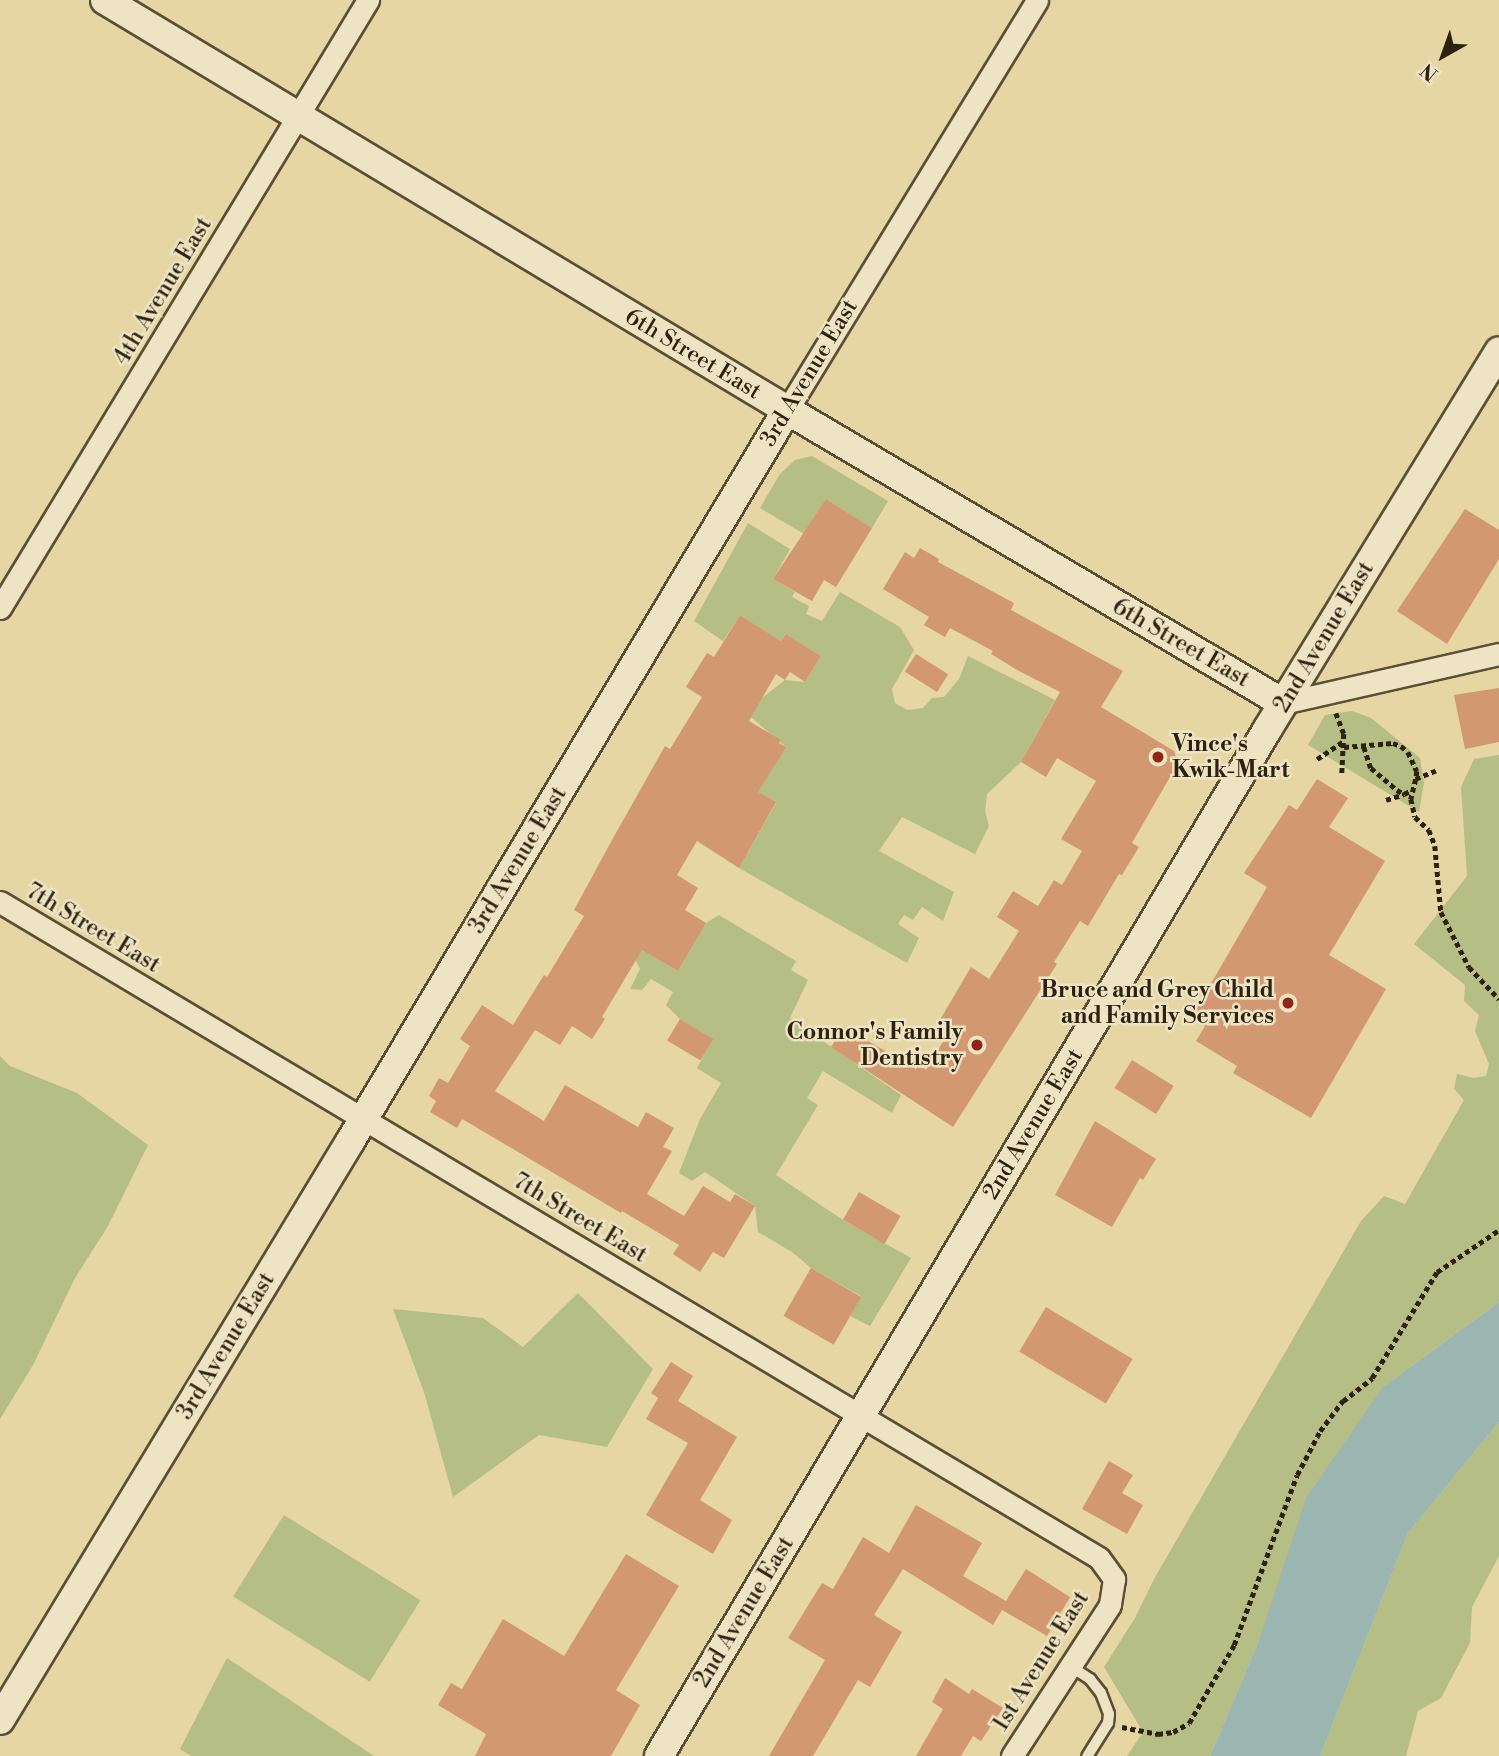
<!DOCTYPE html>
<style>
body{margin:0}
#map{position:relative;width:1499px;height:1756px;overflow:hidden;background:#e5d6a3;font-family:"Libre Bodoni",serif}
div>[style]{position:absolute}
.green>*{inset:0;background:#b5be85;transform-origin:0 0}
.water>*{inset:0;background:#9bb6b1}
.building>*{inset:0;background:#d29871;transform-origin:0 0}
.path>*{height:4.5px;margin-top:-2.25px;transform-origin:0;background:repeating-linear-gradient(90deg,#2d2110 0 5px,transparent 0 8.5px)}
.roads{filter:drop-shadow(2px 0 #5b4e35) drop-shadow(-2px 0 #5b4e35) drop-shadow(0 2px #5b4e35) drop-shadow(0 -2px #5b4e35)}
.lane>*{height:10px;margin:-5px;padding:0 5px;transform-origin:5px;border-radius:5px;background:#eee4c3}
.street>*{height:21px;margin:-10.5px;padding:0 10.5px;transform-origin:10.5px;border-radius:10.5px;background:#eee4c3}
.secondary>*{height:28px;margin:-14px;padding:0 14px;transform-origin:14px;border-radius:14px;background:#eee4c3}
.dots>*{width:19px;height:19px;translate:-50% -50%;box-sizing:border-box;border:4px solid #eee4c3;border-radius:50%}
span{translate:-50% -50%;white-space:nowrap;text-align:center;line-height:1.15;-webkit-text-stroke:5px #eee4c3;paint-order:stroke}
.street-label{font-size:23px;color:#2d2110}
.poi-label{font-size:23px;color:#2d2110;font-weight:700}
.left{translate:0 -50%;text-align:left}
.right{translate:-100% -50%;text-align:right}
.north{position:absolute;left:1408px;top:21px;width:70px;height:70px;-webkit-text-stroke:5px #eee4c3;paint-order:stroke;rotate:220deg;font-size:19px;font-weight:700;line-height:28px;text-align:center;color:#2d2110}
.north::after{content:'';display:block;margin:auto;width:24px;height:32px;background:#2d2110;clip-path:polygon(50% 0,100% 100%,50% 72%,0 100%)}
</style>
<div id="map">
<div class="green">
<i style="clip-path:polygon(812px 456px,888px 501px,872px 528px,826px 499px,804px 534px,760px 508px,780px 474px,795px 460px)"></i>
<i style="clip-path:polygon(748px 523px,790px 549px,773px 579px,795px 592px,792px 597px,809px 606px,806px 614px,822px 621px,840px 592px,900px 627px,914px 650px,892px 689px,895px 703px,907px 710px,923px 708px,932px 698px,944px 697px,959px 679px,968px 656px,1055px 700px,1021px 762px,987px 794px,985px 811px,989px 826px,975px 854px,902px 817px,879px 851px,954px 892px,943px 921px,922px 907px,913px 920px,904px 915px,898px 924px,919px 938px,907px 963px,739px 868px,776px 803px,752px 789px,786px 747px,751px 717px,762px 698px,785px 680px,805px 682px,821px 656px,786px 634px,781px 641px,740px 615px,723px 641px,694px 621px)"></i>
<i style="clip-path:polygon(1352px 711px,1371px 718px,1420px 758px,1424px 783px,1419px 812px,1308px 745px,1325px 715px)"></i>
<i style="clip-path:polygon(1499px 755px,1499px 1302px,1383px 1387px,1258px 1643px,1210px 1756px,1127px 1756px,1143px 1732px,1104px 1667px,1135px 1618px,1154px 1579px,1361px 1221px,1384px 1196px,1405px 1204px,1464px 1100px,1454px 1089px,1457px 1074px,1474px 1078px,1486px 1076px,1489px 1064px,1475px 1031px,1479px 1015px,1464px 1001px,1465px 985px,1414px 944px,1467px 876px,1461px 787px,1474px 759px)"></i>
<i style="clip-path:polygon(719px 915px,796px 961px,791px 970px,808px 980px,790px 1018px,901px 1095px,892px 1113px,823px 1071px,807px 1098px,818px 1105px,776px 1175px,843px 1220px,911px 1258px,870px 1326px,850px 1316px,861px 1296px,811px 1268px,792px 1252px,758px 1232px,755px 1206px,705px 1172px,692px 1181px,679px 1173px,700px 1119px,721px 1083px,697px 1068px,713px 1039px,680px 1019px,666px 1005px,673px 992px,651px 979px,642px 990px,630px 989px,640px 969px,635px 959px,641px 949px,678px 971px,706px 923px)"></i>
<i style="clip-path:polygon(0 1056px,10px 1066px,77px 1093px,148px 1145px,108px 1226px,75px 1278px,33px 1365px,0 1419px)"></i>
<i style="clip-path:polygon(578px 1293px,653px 1369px,607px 1447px,539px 1435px,453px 1497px,424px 1392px,393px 1309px,483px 1318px,523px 1347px)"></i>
<i style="clip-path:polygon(1499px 1422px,1499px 1556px,1472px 1607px,1470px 1643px,1441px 1698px,1418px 1711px,1406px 1756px,1320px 1756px,1408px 1533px)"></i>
<i style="left:284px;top:1515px;width:161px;height:96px;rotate:32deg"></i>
<i style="clip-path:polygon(227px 1658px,374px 1756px,191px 1756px,180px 1749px)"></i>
</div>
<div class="water">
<i style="clip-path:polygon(1499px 1302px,1499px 1422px,1408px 1533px,1320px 1756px,1210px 1756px,1258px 1643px,1306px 1498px,1383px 1387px)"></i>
</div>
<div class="building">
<i style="clip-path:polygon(826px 499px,872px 528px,836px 587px,824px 580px,812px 601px,773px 579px)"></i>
<i style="clip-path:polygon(1465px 509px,1499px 530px,1499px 559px,1447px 644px,1397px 611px)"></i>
<i style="clip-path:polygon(920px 548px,939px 559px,938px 562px,1014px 603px,1011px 610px,1123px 671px,1101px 707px,1174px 751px,1178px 763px,1132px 843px,1139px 847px,1122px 875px,1119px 874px,1088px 926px,1080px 921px,1054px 962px,1057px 964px,953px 1127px,831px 1047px,844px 1027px,916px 1069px,919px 1065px,926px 1070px,949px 1032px,937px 1025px,971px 967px,989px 979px,1019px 931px,997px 917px,1013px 891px,1038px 906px,1054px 880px,1062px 885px,1082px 851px,1061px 839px,1096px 781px,1057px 758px,1046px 777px,1021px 762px,1060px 692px,1019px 671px,991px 654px,993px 651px,950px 628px,945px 637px,924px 625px,929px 617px,883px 589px,905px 552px,914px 558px)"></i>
<i style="clip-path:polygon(740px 615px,781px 641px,786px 634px,821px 656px,805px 682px,790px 672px,785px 680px,776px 674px,749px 721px,781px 740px,779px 743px,786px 747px,758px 792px,776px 802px,739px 868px,697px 841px,677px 875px,698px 888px,685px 910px,706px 923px,678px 971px,642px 950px,602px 1017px,605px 1019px,592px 1039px,572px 1026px,560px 1045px,535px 1030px,495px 1091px,544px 1121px,565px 1085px,638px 1127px,646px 1112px,674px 1128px,663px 1147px,672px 1151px,647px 1194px,684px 1216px,703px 1186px,730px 1202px,735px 1194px,755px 1206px,724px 1258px,713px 1252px,700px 1272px,673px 1254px,679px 1245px,622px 1211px,621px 1213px,474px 1126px,462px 1119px,457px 1128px,430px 1112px,436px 1101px,429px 1096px,439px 1078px,448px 1083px,470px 1046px,460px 1039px,482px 1005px,513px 1025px,544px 975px,547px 977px,584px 916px,574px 910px,612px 840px,665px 746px,670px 749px,702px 697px,686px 687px,707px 653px,714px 657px)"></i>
<i style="left:916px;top:654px;width:38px;height:21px;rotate:32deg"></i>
<i style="clip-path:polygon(1499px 688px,1499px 742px,1465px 749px,1454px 695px)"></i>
<i style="clip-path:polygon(1317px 779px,1348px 798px,1329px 827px,1385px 861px,1329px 955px,1386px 989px,1311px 1118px,1233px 1073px,1237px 1066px,1196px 1041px,1205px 1026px,1191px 1018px,1267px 887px,1244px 873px,1289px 805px,1297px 810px)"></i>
<i style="left:680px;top:1019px;width:39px;height:25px;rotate:31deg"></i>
<i style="left:1132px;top:1060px;width:49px;height:33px;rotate:32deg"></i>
<i style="clip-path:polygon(1095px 1121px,1156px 1159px,1143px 1180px,1140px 1178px,1112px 1227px,1055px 1195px)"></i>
<i style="left:859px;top:1192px;width:48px;height:32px;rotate:30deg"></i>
<i style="left:811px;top:1268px;width:58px;height:55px;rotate:30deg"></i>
<i style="left:1046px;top:1307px;width:101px;height:52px;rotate:31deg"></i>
<i style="clip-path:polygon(671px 1362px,693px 1376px,678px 1401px,737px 1437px,700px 1500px,732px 1520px,713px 1554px,646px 1515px,688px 1443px,646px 1419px,658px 1398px,651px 1393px)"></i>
<i style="clip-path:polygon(1109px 1461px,1133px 1475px,1122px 1493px,1143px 1505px,1127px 1534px,1082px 1509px)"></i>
<i style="clip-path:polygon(916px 1505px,982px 1543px,963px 1576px,1006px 1601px,1026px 1569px,1070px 1597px,1047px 1636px,1002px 1610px,993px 1625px,903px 1569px,874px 1615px,902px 1632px,870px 1687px,858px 1680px,813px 1756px,769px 1756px,825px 1660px,788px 1638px,822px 1583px,833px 1589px,863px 1537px,889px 1553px)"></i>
<i style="clip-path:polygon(626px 1554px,679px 1586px,616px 1690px,640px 1705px,611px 1756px,475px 1756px,486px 1734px,438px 1705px,451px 1683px,462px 1689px,503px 1619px,564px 1656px)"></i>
<i style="clip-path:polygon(945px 1678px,969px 1694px,972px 1689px,1003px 1708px,981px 1741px,973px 1736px,961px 1756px,916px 1756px,943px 1709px,932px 1702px)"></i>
</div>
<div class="path">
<i style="left:1336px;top:713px;width:22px;rotate:69deg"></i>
<i style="left:1344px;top:734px;width:40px;rotate:92.9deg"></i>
<i style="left:1344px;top:747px;width:49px;rotate:-4.7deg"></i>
<i style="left:1393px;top:743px;width:9px;rotate:21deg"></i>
<i style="left:1401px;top:746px;width:9px;rotate:41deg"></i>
<i style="left:1408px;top:752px;width:21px;rotate:65deg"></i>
<i style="left:1417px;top:771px;width:9px;rotate:96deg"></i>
<i style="left:1364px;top:747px;width:22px;rotate:72deg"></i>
<i style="left:1371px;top:768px;width:34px;rotate:40deg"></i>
<i style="left:1397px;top:790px;width:8px;rotate:30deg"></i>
<i style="left:1404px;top:794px;width:11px;rotate:-27deg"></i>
<i style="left:1317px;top:759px;width:32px;rotate:-34deg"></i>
<i style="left:1436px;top:771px;width:22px;rotate:158deg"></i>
<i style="left:1416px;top:779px;width:21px;rotate:104deg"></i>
<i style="left:1411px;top:799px;width:18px;rotate:77deg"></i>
<i style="left:1415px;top:817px;width:19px;rotate:43deg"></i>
<i style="left:1429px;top:830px;width:17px;rotate:69deg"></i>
<i style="left:1435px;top:846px;width:66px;rotate:84.8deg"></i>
<i style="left:1441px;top:912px;width:62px;rotate:63deg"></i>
<i style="left:1469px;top:967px;width:44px;rotate:46.8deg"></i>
<i style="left:1386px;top:800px;width:19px;rotate:-18deg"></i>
<i style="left:1122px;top:1727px;width:37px;rotate:11deg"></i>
<i style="left:1158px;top:1734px;width:15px;rotate:-8deg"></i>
<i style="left:1173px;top:1732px;width:18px;rotate:-29deg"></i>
<i style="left:1189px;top:1723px;width:90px;rotate:-60deg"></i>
<i style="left:1234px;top:1645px;width:181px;rotate:-69.7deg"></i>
<i style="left:1297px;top:1475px;width:50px;rotate:-62.4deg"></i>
<i style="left:1320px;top:1431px;width:38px;rotate:-53deg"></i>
<i style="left:1343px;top:1401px;width:37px;rotate:-38deg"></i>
<i style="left:1372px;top:1378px;width:124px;rotate:-58.5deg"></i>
<i style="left:1437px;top:1272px;width:75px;rotate:-34.1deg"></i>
</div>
<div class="roads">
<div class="lane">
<i style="left:1070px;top:1666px;width:24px;rotate:33deg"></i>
<i style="left:1090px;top:1679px;width:18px;rotate:52deg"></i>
<i style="left:1101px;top:1693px;width:22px;rotate:69deg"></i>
<i style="left:1109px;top:1714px;width:9px;rotate:96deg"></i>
<i style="left:1108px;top:1723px;width:39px;rotate:122deg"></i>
</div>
<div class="street">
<i style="left:787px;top:410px;width:480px;rotate:-58.6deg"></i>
<i style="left:0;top:608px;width:711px;rotate:-58.82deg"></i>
<i style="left:1283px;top:703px;width:221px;rotate:-12.8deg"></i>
<i style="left:0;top:902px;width:1280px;rotate:30.83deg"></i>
<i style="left:1099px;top:1558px;width:26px;rotate:54deg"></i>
<i style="left:1114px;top:1579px;width:26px;rotate:99deg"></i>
<i style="left:1110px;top:1605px;width:180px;rotate:123deg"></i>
</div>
<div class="secondary">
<i style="left:105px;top:0;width:796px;rotate:31.01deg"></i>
<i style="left:787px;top:410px;width:576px;rotate:30.57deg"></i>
<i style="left:0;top:1720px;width:678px;rotate:-58.82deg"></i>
<i style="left:351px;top:1140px;width:850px;rotate:-59.15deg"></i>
<i style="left:659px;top:1756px;width:1193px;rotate:-59.35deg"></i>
<i style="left:1267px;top:730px;width:444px;rotate:-58.5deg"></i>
</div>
</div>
<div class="dots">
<i style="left:1158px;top:757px;background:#8f2418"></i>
<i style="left:1288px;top:1003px;background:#8f2418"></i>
<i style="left:977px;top:1045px;background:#8f2418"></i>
</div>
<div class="street-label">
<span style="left:163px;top:291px;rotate:-59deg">4th Avenue East</span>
<span style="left:693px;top:354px;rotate:31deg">6th Street East</span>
<span style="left:809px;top:373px;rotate:-59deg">3rd Avenue East</span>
<span style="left:1324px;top:637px;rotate:-59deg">2nd Avenue East</span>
<span style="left:1181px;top:643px;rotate:30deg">6th Street East</span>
<span style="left:518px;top:860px;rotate:-59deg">3rd Avenue East</span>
<span style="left:93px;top:928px;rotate:31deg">7th Street East</span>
<span style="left:1033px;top:1124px;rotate:-59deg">2nd Avenue East</span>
<span style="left:580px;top:1218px;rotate:31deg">7th Street East</span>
<span style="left:226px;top:1346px;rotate:-59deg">3rd Avenue East</span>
<span style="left:744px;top:1612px;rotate:-59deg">2nd Avenue East</span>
<span style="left:1041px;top:1661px;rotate:-58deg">1st Avenue East</span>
</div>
<div class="poi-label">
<span class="left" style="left:1172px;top:757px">Vince's<br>Kwik-Mart</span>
<span class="right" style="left:1274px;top:1003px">Bruce and Grey Child<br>and Family Services</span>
<span class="right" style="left:963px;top:1045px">Connor's Family<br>Dentistry</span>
</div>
<div class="north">N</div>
</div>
